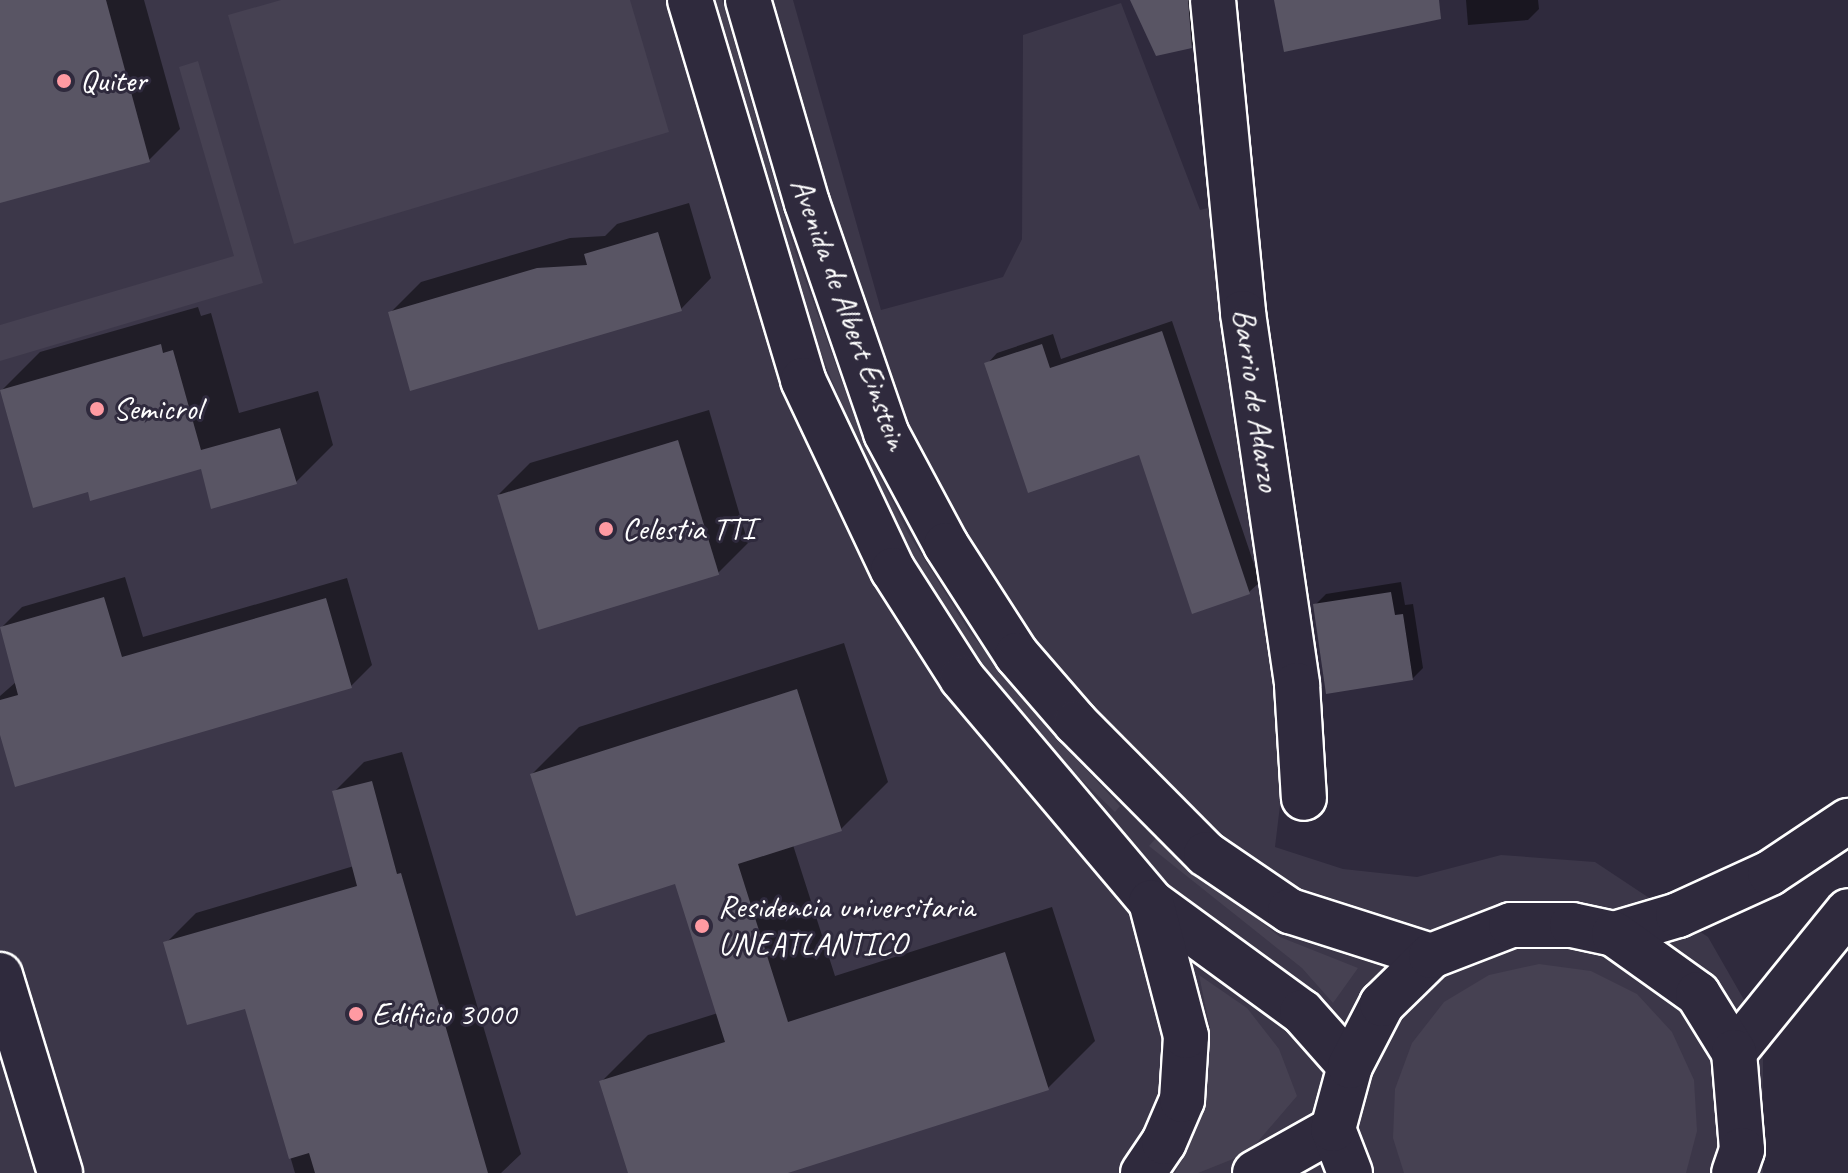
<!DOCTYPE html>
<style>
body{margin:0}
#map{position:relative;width:1848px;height:1173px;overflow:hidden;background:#2f2a3d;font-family:Caveat,sans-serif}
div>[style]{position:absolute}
.built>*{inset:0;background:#3c3749}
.green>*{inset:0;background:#464152}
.shadow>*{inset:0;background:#0007}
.building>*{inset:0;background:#595564;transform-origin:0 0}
.roads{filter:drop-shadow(2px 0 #fff) drop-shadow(-2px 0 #fff) drop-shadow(0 2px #fff) drop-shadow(0 -2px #fff)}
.minor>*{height:44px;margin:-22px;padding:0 22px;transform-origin:22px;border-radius:22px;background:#2f2a3d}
.major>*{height:44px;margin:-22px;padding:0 22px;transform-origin:22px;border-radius:22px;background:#2f2a3d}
.dots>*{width:22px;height:22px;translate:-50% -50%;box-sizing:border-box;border:4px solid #2f2a3d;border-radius:50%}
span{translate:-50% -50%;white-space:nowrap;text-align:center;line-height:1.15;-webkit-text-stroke:6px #2f2a3d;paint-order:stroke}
.poi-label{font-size:32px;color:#fff}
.left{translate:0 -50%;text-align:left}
.street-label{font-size:32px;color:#fff}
</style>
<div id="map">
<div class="built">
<i style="clip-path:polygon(0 0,793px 0,881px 310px,1003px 277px,1022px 239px,1023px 35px,1121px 3px,1200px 210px,1216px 206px,1286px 756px,1275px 847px,1343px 869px,1417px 877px,1501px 855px,1595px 862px,1708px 937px,1763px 1033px,1763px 1173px,0 1173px)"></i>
</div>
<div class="green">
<i style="clip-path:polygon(281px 0,630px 0,669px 132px,294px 244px,228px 15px)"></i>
<i style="clip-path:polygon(713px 0,722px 0,793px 246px,865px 446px,908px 533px,969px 631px,1041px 721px,1120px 806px,1115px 812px,1066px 765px,975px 656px,918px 569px,871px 479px,812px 330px)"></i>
<i style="clip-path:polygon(198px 61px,263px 283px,0 361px,0 325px,234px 256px,179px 67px)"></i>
<i style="clip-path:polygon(1156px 838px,1280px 937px,1358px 968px,1333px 1003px,1302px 968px,1149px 846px)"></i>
<i style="clip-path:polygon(1539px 964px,1591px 971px,1637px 994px,1672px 1032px,1694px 1080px,1697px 1131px,1686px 1173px,1404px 1173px,1393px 1138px,1395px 1089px,1412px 1043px,1444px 1002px,1489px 975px)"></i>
<i style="clip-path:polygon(1199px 975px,1247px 1008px,1279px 1049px,1297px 1096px,1248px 1153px,1198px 1173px,1175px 1173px,1193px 1138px,1206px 1081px,1210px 1028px)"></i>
</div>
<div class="shadow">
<i style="clip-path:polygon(0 0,144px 0,180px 129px,149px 160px,0 201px)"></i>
<i style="clip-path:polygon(1137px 0,1197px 0,1202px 35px,1191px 46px)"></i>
<i style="clip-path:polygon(1466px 0,1538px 0,1539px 9px,1528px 20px,1468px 25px)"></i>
<i style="clip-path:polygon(689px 203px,711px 278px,681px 309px,390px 313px,421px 282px,570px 238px,605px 236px,617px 224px)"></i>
<i style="clip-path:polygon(198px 307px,201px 316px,211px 313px,239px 413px,318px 391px,333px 445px,296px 482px,202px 467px,90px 490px,2px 390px,40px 352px)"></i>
<i style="clip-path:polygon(1172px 321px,1260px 582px,1249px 592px,1140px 452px,987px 364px,997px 353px,1053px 334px,1061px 359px)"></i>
<i style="clip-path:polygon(709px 410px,748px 543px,717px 574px,499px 494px,530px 463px)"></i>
<i style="clip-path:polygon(125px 577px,143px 637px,347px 578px,372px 665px,351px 686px,0 728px,0 696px,16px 682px,1px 628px,22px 607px)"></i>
<i style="clip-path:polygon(1401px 582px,1405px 605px,1413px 604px,1423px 668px,1412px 679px,1315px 605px,1326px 594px)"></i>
<i style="clip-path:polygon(844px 643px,888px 782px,841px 829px,793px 845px,835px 976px,1052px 907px,1095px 1041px,1048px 1088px,783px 1173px,630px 1173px,601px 1082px,648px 1035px,718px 1013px,677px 882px,532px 774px,579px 727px)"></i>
<i style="clip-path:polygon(402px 752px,521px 1154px,501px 1173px,295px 1173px,246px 1006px,166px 943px,196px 913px,354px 866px,334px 792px,364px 762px)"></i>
</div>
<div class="building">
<i style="clip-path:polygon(0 0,106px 0,150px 162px,0 203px)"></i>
<i style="clip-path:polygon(1130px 0,1188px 0,1192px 48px,1156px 56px)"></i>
<i style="clip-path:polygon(1274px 0,1439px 0,1441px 19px,1284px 52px)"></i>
<i style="clip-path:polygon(658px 232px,682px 311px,410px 391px,388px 312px,537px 268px,587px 265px,584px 254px)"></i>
<i style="clip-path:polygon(1162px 331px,1250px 594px,1192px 614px,1139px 455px,1028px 493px,984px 363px,1042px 344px,1050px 368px)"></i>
<i style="clip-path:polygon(161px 344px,163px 353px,173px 350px,201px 450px,280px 428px,297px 484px,211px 509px,201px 469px,90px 501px,88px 492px,33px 508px,0 390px)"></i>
<i style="left:678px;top:440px;width:141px;height:189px;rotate:73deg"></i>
<i style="clip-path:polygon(1391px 592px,1395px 615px,1403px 614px,1413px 680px,1326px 694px,1313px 604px)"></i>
<i style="clip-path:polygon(104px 597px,122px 657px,326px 598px,352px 688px,15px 787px,0 735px,0 700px,18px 695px,0 627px)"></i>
<i style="clip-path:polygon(797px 689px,842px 831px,738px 864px,788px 1022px,1005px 952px,1049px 1090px,788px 1173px,628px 1173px,599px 1081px,725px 1042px,675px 884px,576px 916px,530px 774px)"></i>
<i style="clip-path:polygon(372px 781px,397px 874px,401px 873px,488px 1173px,315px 1173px,309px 1153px,289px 1159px,245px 1009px,187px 1025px,163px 942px,357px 886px,332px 791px)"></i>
</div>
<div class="roads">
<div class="minor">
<i style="left:1213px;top:0;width:314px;rotate:84.5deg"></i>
<i style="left:1243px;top:313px;width:376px;rotate:81.7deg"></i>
<i style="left:1297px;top:685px;width:113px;rotate:86.5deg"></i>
<i style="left:0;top:975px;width:207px;rotate:73.1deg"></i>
</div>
<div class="major">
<i style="left:690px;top:0;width:396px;rotate:73.4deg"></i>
<i style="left:803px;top:380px;width:210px;rotate:64.7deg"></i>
<i style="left:893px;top:570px;width:128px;rotate:57.4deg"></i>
<i style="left:962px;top:678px;width:293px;rotate:49.8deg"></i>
<i style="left:1151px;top:902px;width:187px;rotate:36.1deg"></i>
<i style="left:1302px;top:1012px;width:72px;rotate:48.4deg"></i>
<i style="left:748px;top:0;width:211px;rotate:73.8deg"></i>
<i style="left:807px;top:203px;width:243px;rotate:71deg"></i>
<i style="left:886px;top:433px;width:127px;rotate:61.8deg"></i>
<i style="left:946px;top:545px;width:131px;rotate:57.2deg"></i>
<i style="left:1017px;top:655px;width:90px;rotate:49.1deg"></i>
<i style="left:1076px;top:723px;width:185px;rotate:45.2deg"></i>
<i style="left:1206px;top:854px;width:102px;rotate:34.2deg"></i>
<i style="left:1290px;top:911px;width:148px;rotate:17.7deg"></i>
<i style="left:1614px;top:934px;width:67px;rotate:-16.5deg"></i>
<i style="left:1678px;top:915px;width:101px;rotate:-24.5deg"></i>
<i style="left:1770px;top:873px;width:94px;rotate:-33.7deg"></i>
<i style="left:1734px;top:1052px;width:181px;rotate:-51deg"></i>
<i style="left:1143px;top:1173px;width:37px;rotate:-56deg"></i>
<i style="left:1164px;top:1142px;width:46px;rotate:-66.8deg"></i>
<i style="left:1182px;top:1100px;width:64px;rotate:-86.4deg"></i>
<i style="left:1186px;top:1036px;width:138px;rotate:-104.6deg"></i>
<i style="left:1255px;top:1173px;width:90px;rotate:-29.4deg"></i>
<i style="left:1350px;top:1173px;width:47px;rotate:-111.1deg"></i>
<i style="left:1333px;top:1129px;width:65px;rotate:-74.9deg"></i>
<i style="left:1350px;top:1066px;width:70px;rotate:-62.7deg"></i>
<i style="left:1382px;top:1004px;width:69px;rotate:-44.4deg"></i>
<i style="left:1431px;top:956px;width:86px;rotate:-21.2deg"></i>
<i style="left:1511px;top:925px;width:61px"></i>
<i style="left:1572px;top:925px;width:43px;rotate:12.1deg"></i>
<i style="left:1614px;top:934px;width:103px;rotate:35.5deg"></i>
<i style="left:1698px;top:994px;width:68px;rotate:58.2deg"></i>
<i style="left:1734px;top:1052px;width:98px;rotate:85.3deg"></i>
<i style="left:1742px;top:1150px;width:24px;rotate:109deg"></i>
</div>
</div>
<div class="dots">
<i style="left:64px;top:81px;background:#ff9aa2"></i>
<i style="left:97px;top:409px;background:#ff9aa2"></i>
<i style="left:606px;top:529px;background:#ff9aa2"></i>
<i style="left:702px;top:926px;background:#ff9aa2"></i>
<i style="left:356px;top:1014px;background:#ff9aa2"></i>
</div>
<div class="poi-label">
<span class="left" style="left:80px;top:81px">Quiter</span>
<span class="left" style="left:113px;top:409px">Semicrol</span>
<span class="left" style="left:622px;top:529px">Celestia TTI</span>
<span class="left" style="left:718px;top:926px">Residencia universitaria<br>UNEATLANTICO</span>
<span class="left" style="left:372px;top:1014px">Edificio 3000</span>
</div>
<div class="street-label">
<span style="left:849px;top:314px;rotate:70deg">Avenida de Albert Einstein</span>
<span style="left:1256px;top:400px;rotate:82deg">Barrio de Adarzo</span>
</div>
</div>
